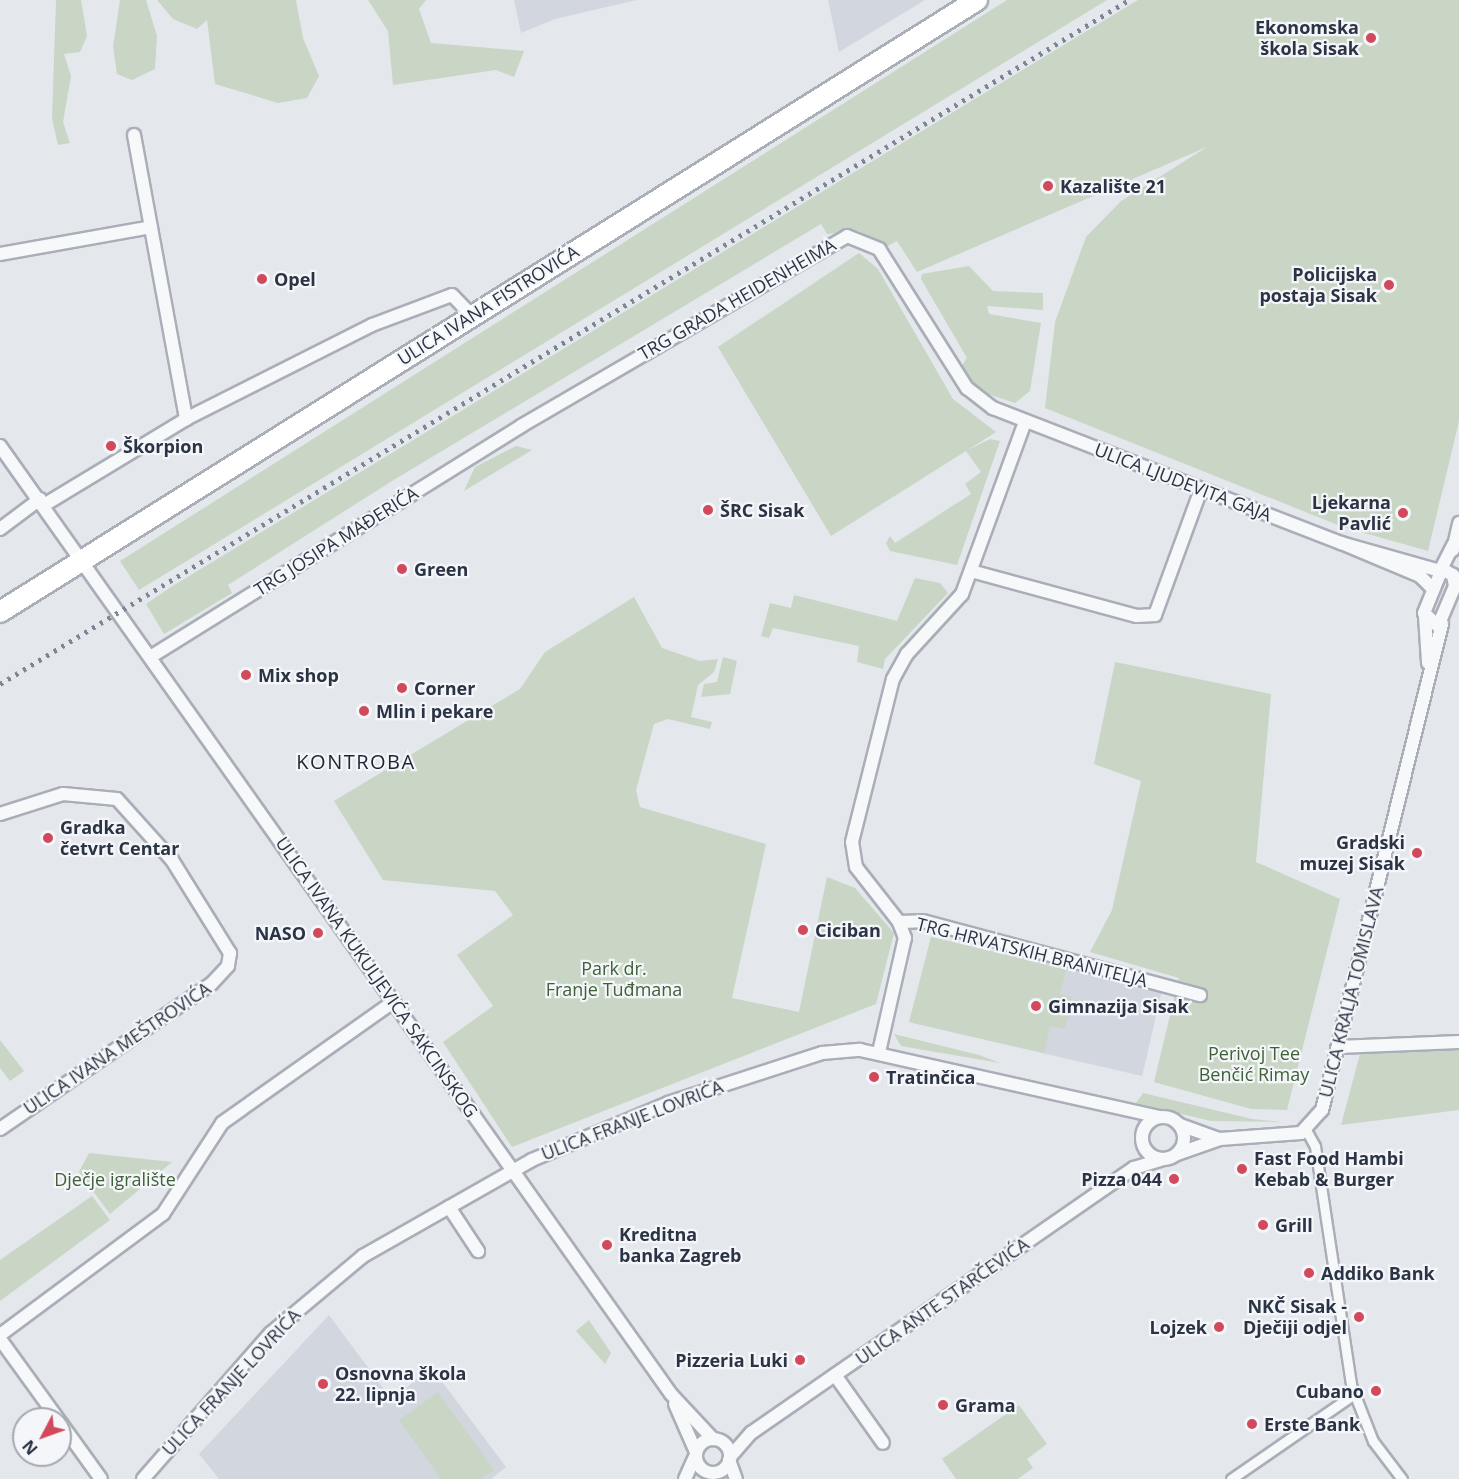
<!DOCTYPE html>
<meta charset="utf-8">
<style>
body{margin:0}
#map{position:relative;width:1459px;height:1479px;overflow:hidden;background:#e4e7ec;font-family:"Open Sans",sans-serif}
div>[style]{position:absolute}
.built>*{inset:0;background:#d2d6de;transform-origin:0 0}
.green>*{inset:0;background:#c9d6c5}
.roads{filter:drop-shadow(2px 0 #a9aeb7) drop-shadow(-2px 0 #a9aeb7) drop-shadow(0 2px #a9aeb7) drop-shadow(0 -2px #a9aeb7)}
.pedestrian>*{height:9px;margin:-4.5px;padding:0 4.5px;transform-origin:4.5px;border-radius:4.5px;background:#f7f8fa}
.minor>*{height:12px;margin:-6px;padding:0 6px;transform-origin:6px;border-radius:6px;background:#f7f8fa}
.minor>.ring{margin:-6px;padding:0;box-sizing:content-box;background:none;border:12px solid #f7f8fa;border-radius:50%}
.primary>*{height:20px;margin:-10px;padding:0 10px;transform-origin:10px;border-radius:10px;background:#fff}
.rail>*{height:4.5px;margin-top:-2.25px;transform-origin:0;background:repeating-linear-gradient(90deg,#7d8696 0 3px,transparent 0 9px)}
.dots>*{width:16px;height:16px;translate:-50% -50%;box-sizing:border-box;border:3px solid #f4f6f9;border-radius:50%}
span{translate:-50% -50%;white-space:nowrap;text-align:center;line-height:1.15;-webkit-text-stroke:4.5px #f4f6f9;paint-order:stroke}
.poi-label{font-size:18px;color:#2b3445;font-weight:700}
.right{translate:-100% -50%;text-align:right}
.left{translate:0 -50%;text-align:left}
.street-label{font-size:18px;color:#2b3445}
.park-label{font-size:18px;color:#3f6138}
.neighbourhood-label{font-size:20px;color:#1d2536;letter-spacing:1.5px}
.north{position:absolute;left:12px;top:1407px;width:60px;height:60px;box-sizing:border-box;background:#f4f6f9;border:2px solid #a4a8b1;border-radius:50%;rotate:229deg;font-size:16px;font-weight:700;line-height:24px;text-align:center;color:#2b3445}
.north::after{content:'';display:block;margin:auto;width:21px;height:27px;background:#d1495b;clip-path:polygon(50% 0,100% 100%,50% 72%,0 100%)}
</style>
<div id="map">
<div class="built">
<i style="clip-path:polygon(514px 0,637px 0,555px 19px,521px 33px)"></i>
<i style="clip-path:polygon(828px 0,925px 0,839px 52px)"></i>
<i style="left:931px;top:937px;width:237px;height:88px;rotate:13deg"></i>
<i style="clip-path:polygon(329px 1315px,392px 1400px,431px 1367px,506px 1467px,491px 1479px,219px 1479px,199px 1454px)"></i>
</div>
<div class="green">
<i style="clip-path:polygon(56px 0,81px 0,87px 36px,80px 52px,64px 54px,71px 76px,63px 122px,70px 143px,58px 145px,52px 119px)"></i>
<i style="clip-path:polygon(120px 0,146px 0,157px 36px,155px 69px,132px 80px,117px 74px,113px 47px)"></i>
<i style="clip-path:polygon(157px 0,296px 0,303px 38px,319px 76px,307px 98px,278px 103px,215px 84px,207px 20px,197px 29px,173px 19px)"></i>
<i style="clip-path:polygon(368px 0,426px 0,419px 9px,431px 43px,524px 51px,514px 77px,496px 70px,393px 85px,388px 31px)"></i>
<i style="clip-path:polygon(1007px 0,1107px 0,139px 590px,120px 561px)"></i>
<i style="clip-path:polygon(1138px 0,1459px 0,1459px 421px,1428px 551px,1343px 527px,1045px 408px,1055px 322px,1086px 237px,1121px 201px,1207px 147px,917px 272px,897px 241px,886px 247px,859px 231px,827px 234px,821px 224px,392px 481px,228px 585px,232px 593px,164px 634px,146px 604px,171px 587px)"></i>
<i style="clip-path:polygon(859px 253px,878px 269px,953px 399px,996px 432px,968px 450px,990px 439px,1000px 441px,957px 565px,890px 551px,886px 543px,890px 536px,895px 543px,971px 494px,965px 484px,981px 472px,966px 451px,831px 536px,718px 347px)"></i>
<i style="clip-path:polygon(969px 266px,993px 291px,1043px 293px,1043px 310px,987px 306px,989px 314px,1041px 323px,1030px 391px,1015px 403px,982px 392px,961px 367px,967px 358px,921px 279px,922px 274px)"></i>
<i style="clip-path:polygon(516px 446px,532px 450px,464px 491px,475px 467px)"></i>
<i style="clip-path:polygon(915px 578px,940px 583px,948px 593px,885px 659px,883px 669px,857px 662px,859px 646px,773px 628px,769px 638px,761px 636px,770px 603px,791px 608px,794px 595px,897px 621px)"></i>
<i style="clip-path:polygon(634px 597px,662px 648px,700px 661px,718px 659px,714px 672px,698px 685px,691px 717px,712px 722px,710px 729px,668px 719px,654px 724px,636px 790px,640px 807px,766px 844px,732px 998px,799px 1012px,827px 877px,855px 888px,894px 933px,876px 1004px,512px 1147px,443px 1042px,493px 1006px,457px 955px,513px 915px,495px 891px,383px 880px,334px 801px,520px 689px,545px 652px)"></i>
<i style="clip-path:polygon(723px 657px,737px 661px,730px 694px,701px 697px,704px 684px,717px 682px)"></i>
<i style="clip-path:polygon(1115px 662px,1271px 694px,1256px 862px,1340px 899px,1287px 1110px,1251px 1109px,1154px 1082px,1179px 978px,1090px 952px,1112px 910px,1141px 781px,1094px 764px)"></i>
<i style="clip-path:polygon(931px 937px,1066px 970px,1060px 994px,1073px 998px,1065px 1029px,1050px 1026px,1044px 1053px,909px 1022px)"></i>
<i style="clip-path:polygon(894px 1034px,979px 1055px,1000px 1063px,901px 1046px)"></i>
<i style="clip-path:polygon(0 1040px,24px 1071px,10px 1081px,0 1068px)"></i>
<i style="clip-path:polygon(1459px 1050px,1459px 1110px,1341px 1125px,1360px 1054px)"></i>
<i style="clip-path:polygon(1143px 1093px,1252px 1119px,1282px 1122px,1211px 1121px,1136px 1103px)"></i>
<i style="clip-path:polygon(89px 1153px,172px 1162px,110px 1214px,79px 1172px)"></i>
<i style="clip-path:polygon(92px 1196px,110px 1220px,0 1301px,0 1260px)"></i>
<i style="clip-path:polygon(589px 1320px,611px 1353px,605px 1364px,576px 1331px)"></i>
<i style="clip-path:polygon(438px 1392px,494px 1470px,481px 1479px,441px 1479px,399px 1420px)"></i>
<i style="clip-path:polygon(1019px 1405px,1047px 1444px,1027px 1459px,1033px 1468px,1018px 1479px,956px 1479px,942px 1459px)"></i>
</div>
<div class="roads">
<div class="pedestrian">
<i style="left:1306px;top:1130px;width:18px;rotate:61deg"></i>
<i style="left:1315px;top:1146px;width:242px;rotate:81.4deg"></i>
<i style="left:1351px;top:1385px;width:60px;rotate:68.6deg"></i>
<i style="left:1373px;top:1441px;width:48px;rotate:52.7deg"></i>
<i style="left:1231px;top:1479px;width:150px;rotate:-34.6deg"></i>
</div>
<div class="minor">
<i style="left:134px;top:135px;width:289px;rotate:79.6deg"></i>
<i style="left:0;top:254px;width:153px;rotate:-10.1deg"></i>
<i style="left:0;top:446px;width:1161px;rotate:54.71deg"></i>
<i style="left:671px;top:1394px;width:62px;rotate:47deg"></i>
<i style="left:44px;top:505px;width:166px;rotate:-31.2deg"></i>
<i style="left:186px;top:419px;width:208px;rotate:-26.8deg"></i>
<i style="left:372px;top:325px;width:85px;rotate:-20.6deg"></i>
<i style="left:452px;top:295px;width:28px;rotate:46deg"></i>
<i style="left:0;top:529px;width:50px;rotate:-36.9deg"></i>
<i style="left:1453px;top:550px;width:28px;rotate:-77deg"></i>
<i style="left:1442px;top:569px;width:13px;rotate:29deg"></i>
<i style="left:1453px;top:575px;width:11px;rotate:80deg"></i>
<i style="left:1455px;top:586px;width:43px;rotate:113deg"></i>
<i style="left:1438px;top:626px;width:19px;rotate:-137deg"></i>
<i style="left:1424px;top:613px;width:48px;rotate:-67.8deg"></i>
<i style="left:971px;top:571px;width:172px;rotate:15.2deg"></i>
<i style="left:1137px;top:616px;width:18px;rotate:-3deg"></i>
<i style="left:1155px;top:615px;width:134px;rotate:-69.9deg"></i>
<i style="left:1432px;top:588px;width:17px;rotate:-135deg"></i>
<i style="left:1420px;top:576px;width:86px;rotate:-157.3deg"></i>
<i style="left:1341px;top:543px;width:103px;rotate:15.8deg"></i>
<i style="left:1440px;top:571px;width:30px;rotate:-63deg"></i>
<i style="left:1425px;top:616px;width:47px;rotate:86.3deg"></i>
<i style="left:152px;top:656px;width:435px;rotate:-31.9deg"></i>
<i style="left:521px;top:426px;width:377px;rotate:-30.2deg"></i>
<i style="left:847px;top:236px;width:35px;rotate:22deg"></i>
<i style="left:879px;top:249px;width:165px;rotate:57.7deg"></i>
<i style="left:967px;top:388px;width:33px;rotate:38deg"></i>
<i style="left:993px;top:408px;width:373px;rotate:21.2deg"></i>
<i style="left:0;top:814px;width:66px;rotate:-17.6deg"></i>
<i style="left:63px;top:794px;width:54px;rotate:5.3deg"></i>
<i style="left:117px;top:799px;width:82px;rotate:48deg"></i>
<i style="left:172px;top:860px;width:110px;rotate:58.1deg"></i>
<i style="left:230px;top:953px;width:13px;rotate:99deg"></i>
<i style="left:228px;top:966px;width:25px;rotate:133deg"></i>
<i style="left:211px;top:984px;width:256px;rotate:145.5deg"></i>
<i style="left:899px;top:922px;width:24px;rotate:-2deg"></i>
<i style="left:923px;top:921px;width:287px;rotate:15deg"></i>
<i style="left:1338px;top:1047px;width:121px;rotate:-2.4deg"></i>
<i style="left:879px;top:1052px;width:117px;rotate:-77.2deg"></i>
<i style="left:905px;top:938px;width:17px;rotate:-111deg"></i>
<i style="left:899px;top:922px;width:70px;rotate:-128deg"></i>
<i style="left:856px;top:867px;width:25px;rotate:-99deg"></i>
<i style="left:852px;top:842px;width:168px;rotate:-75.9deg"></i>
<i style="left:893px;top:679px;width:29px;rotate:-61deg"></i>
<i style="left:907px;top:654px;width:81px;rotate:-47.5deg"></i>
<i style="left:962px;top:594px;width:183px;rotate:-69.9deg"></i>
<i class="ring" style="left:1142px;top:1117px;width:30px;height:30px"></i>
<i style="left:1180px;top:1125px;width:41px;rotate:19.7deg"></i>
<i style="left:1177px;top:1154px;width:46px;rotate:-19.2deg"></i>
<i style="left:1220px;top:1139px;width:81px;rotate:-4.2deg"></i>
<i style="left:1301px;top:1133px;width:31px;rotate:-48deg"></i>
<i style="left:1322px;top:1110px;width:501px;rotate:-76.13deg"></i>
<i style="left:449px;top:1207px;width:53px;rotate:56.6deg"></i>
<i style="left:0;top:1335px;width:203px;rotate:-36.6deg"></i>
<i style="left:163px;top:1214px;width:108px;rotate:-57deg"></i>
<i style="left:222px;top:1123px;width:211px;rotate:-35.3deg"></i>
<i style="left:0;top:1339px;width:99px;rotate:54.1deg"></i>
<i style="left:835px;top:1375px;width:83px;rotate:54.8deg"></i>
<i style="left:675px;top:1404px;width:52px;rotate:66.4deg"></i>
<i style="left:60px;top:1422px;width:70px;rotate:54.3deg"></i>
<i class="ring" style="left:696px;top:1439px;width:22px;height:22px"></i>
<i style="left:730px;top:1457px;width:32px;rotate:-49deg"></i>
<i style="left:751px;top:1433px;width:466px;rotate:-34.7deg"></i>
<i style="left:1134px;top:1168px;width:30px;rotate:-17deg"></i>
<i style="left:729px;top:1460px;width:20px;rotate:70deg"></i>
<i style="left:143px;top:1479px;width:194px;rotate:-48.8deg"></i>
<i style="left:271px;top:1333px;width:120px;rotate:-39.9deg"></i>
<i style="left:363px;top:1256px;width:194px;rotate:-29.6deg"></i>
<i style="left:532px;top:1160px;width:147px;rotate:-22.7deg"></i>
<i style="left:668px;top:1103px;width:162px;rotate:-18deg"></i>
<i style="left:822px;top:1053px;width:38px;rotate:-5deg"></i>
<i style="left:860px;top:1050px;width:306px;rotate:12.6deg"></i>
<i style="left:685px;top:1479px;width:24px;rotate:-66deg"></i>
</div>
<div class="primary">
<i style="left:0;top:612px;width:1153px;rotate:-32.06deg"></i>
</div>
</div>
<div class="rail">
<i style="left:0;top:684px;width:1320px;rotate:-31.21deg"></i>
</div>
<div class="dots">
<i style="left:1371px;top:38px;background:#d1495b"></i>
<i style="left:1048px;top:186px;background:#d1495b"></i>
<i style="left:262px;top:279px;background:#d1495b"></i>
<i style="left:1389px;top:285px;background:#d1495b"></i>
<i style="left:111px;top:446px;background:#d1495b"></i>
<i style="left:708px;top:510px;background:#d1495b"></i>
<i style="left:1403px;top:513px;background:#d1495b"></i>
<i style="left:402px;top:569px;background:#d1495b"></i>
<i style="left:246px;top:675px;background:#d1495b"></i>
<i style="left:402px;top:688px;background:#d1495b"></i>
<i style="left:364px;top:711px;background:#d1495b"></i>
<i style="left:48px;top:838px;background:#d1495b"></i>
<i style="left:1417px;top:853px;background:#d1495b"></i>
<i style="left:803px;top:930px;background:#d1495b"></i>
<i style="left:318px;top:933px;background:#d1495b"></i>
<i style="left:1036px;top:1006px;background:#d1495b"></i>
<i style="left:874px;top:1077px;background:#d1495b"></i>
<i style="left:1242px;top:1169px;background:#d1495b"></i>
<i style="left:1174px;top:1179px;background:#d1495b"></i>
<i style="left:1263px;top:1225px;background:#d1495b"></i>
<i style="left:607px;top:1245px;background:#d1495b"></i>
<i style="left:1309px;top:1273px;background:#d1495b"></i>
<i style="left:1359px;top:1317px;background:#d1495b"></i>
<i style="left:1219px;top:1327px;background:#d1495b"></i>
<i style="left:800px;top:1360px;background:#d1495b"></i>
<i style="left:323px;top:1384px;background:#d1495b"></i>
<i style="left:1376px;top:1391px;background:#d1495b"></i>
<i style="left:943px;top:1405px;background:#d1495b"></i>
<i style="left:1252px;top:1424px;background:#d1495b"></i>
</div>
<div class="poi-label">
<span class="right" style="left:1359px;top:38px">Ekonomska<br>škola Sisak</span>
<span class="left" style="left:1060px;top:186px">Kazalište 21</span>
<span class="right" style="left:1377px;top:285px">Policijska<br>postaja Sisak</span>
<span class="left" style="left:274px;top:279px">Opel</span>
<span class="left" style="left:123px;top:446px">Škorpion</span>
<span class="right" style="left:1391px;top:513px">Ljekarna<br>Pavlić</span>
<span class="left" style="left:720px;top:510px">ŠRC Sisak</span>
<span class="left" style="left:414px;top:569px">Green</span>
<span class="left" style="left:258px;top:675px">Mix shop</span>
<span class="left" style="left:414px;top:688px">Corner</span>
<span class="left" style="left:376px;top:711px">Mlin i pekare</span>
<span class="left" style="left:60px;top:838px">Gradka<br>četvrt Centar</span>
<span class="right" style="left:1405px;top:853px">Gradski<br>muzej Sisak</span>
<span class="left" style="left:815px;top:930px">Ciciban</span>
<span class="right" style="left:306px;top:933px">NASO</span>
<span class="left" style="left:1048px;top:1006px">Gimnazija Sisak</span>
<span class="left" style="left:886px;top:1077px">Tratinčica</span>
<span class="left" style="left:1254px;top:1169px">Fast Food Hambi<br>Kebab &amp; Burger</span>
<span class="right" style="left:1162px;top:1179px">Pizza 044</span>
<span class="left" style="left:1275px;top:1225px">Grill</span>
<span class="left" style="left:619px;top:1245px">Kreditna<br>banka Zagreb</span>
<span class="left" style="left:1321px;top:1273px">Addiko Bank</span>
<span class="right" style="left:1347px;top:1317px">NKČ Sisak -<br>Dječiji odjel</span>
<span class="right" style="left:1207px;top:1327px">Lojzek</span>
<span class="right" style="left:788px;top:1360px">Pizzeria Luki</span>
<span class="left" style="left:335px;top:1384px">Osnovna škola<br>22. lipnja</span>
<span class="right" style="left:1364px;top:1391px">Cubano</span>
<span class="left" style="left:955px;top:1405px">Grama</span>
<span class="left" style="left:1264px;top:1424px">Erste Bank</span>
</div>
<div class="street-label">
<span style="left:737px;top:299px;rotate:-30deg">TRG GRADA HEIDENHEIMA</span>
<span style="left:488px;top:305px;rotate:-32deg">ULICA IVANA FISTROVIĆA</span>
<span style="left:1183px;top:482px;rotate:21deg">ULICA LJUDEVITA GAJA</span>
<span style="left:336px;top:541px;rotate:-32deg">TRG JOSIPA MAĐERIĆA</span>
<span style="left:1032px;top:952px;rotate:14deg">TRG HRVATSKIH BRANITELJA</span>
<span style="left:377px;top:977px;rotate:55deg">ULICA IVANA KUKULJEVIĆA SAKCINSKOG</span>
<span style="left:1351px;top:992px;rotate:-76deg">ULICA KRALJA TOMISLAVA</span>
<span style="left:117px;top:1048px;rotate:-34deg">ULICA IVANA MEŠTROVIĆA</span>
<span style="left:632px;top:1120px;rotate:-21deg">ULICA FRANJE LOVRIĆA</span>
<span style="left:942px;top:1301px;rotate:-35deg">ULICA ANTE STARČEVIĆA</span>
<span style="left:231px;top:1382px;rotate:-47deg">ULICA FRANJE LOVRIĆA</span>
</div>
<div class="park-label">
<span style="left:614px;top:979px">Park dr.<br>Franje Tuđmana</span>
<span style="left:1254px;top:1064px">Perivoj Tee<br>Benčić Rimay</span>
<span style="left:115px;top:1179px">Dječje igralište</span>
</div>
<div class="neighbourhood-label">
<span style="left:356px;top:761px">KONTROBA</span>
</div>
<div class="north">N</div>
</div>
